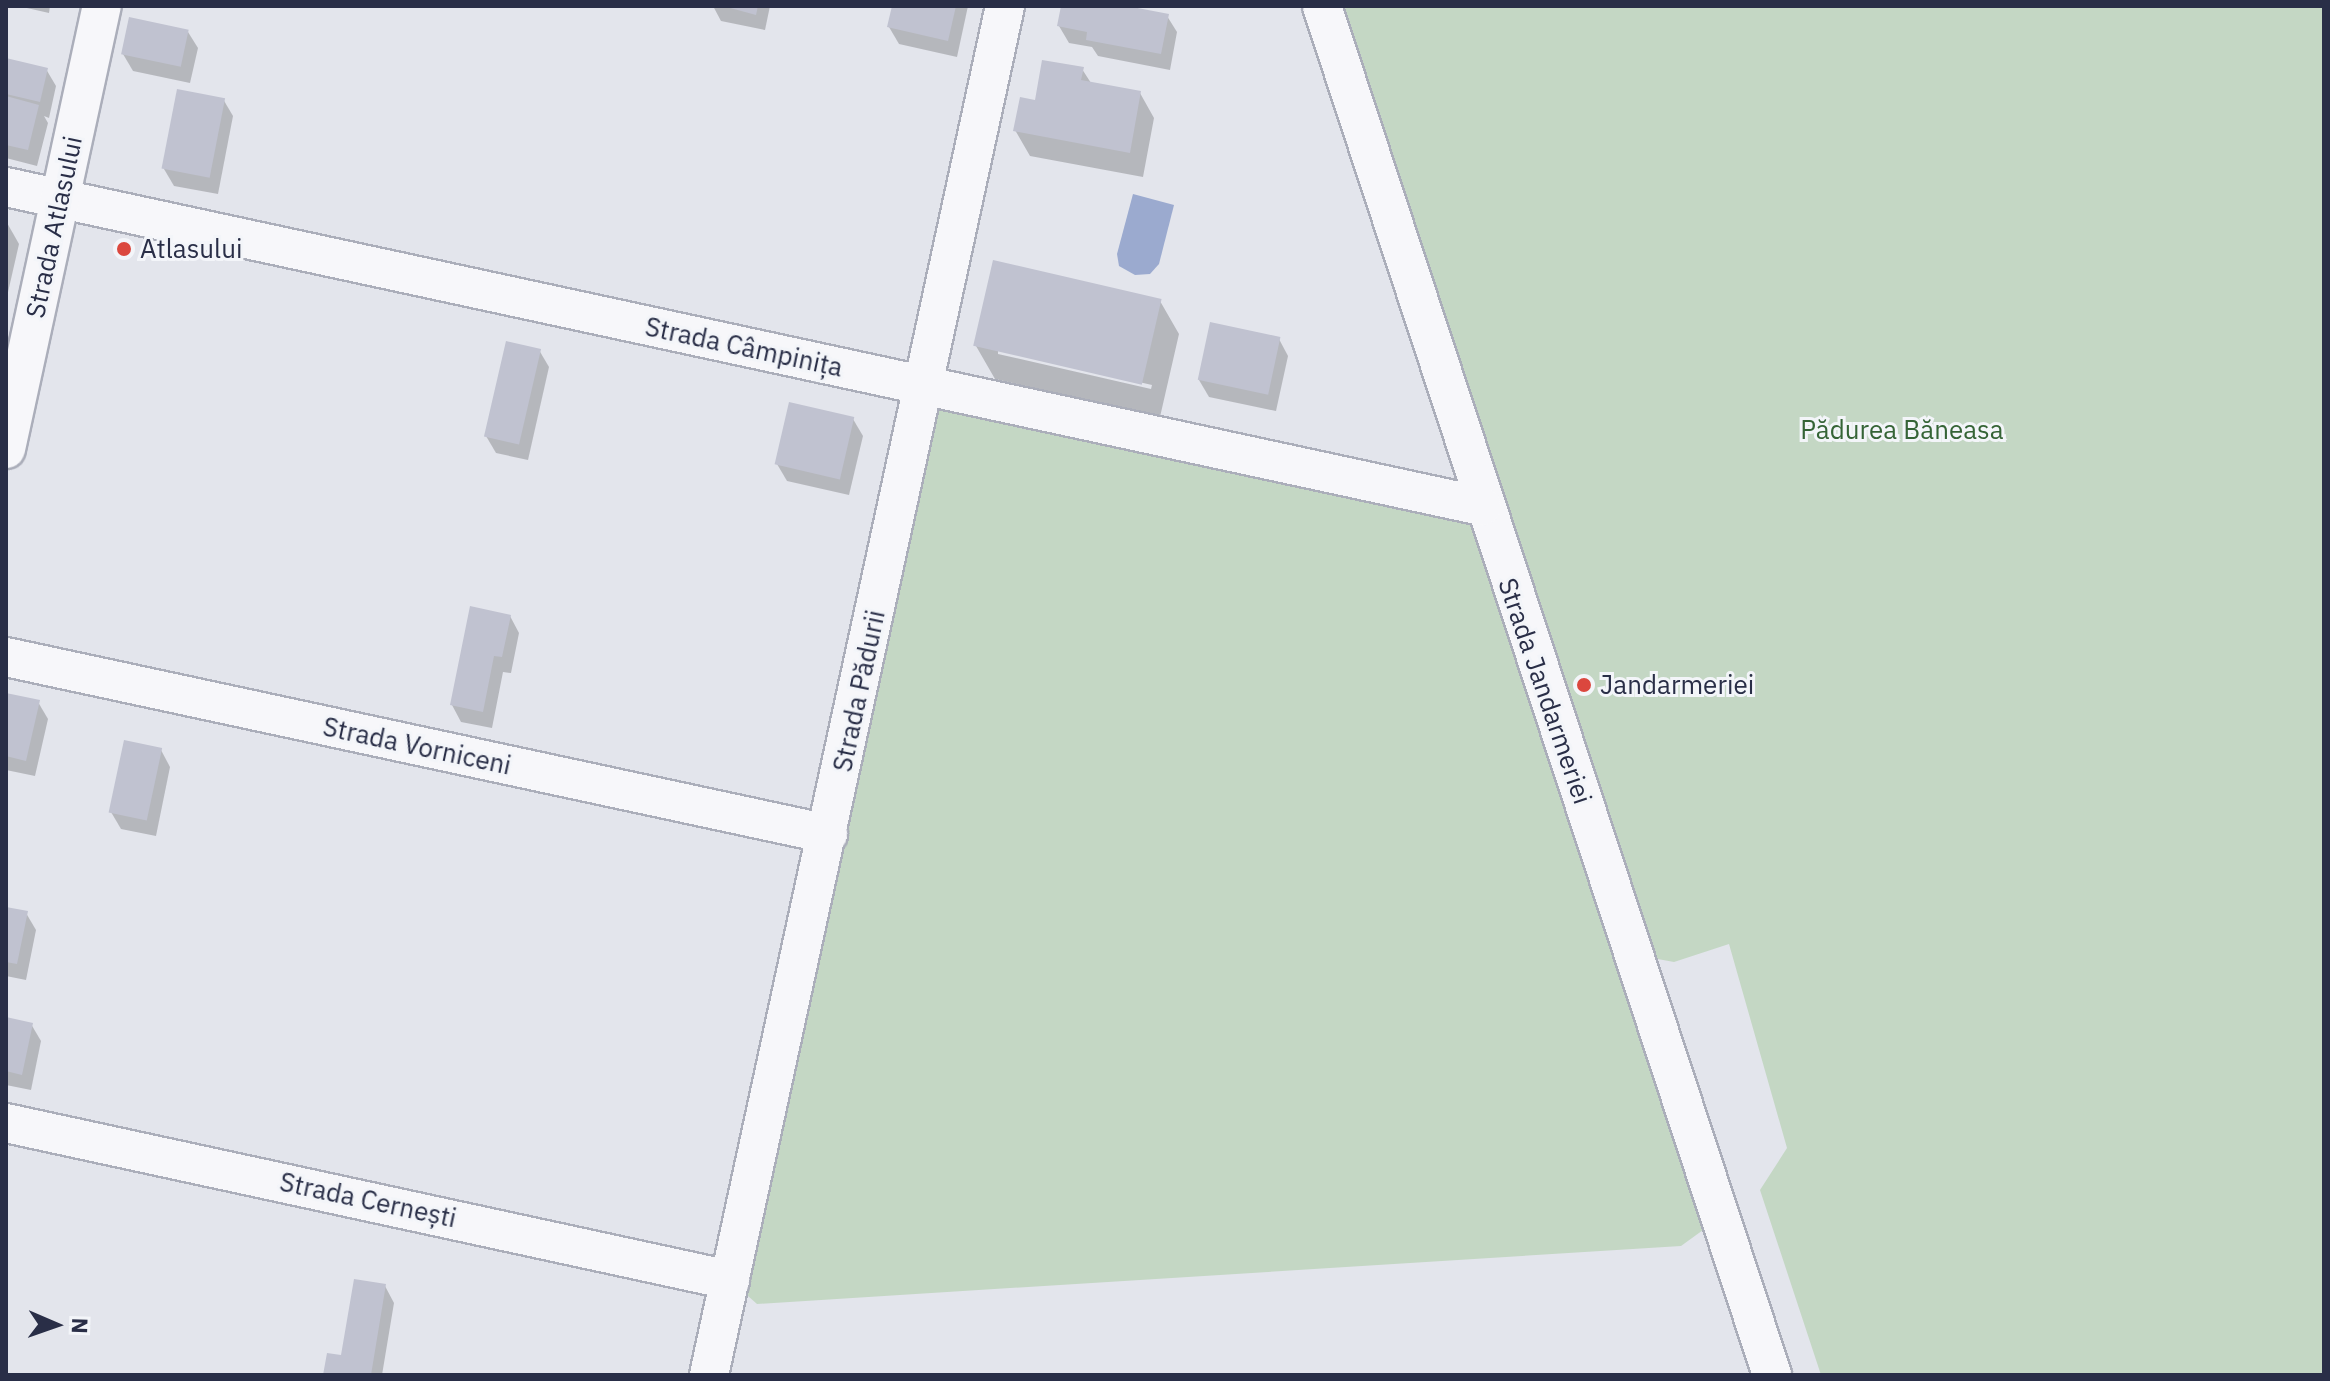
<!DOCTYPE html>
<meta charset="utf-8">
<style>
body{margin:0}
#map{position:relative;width:2330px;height:1381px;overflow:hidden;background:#e3e5ec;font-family:"IBM Plex Sans",sans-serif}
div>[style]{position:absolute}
.green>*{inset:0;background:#c4d7c4}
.water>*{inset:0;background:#9baacf}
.shadow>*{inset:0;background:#0003}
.building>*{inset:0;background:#c0c2d0;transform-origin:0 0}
.roads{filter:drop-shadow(2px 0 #abaeba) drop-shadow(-2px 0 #abaeba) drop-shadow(0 2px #abaeba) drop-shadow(0 -2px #abaeba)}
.minor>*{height:38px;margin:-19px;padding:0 19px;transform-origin:19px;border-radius:19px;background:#f7f7fa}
.dots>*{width:22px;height:22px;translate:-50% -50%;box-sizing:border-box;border:4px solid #f3f5f9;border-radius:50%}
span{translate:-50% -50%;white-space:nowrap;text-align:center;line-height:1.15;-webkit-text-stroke:6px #f3f5f9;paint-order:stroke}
.street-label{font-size:26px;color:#292e47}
.poi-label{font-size:26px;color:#292e47}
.left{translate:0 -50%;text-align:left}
.park-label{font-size:26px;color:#356436}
.frame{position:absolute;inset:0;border:8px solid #292e47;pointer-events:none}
.north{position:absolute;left:16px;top:1285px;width:80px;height:80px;-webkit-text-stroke:6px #f3f5f9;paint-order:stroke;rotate:92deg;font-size:22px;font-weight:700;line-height:32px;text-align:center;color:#292e47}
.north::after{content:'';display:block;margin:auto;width:28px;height:36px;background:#292e47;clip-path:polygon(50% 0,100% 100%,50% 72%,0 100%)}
</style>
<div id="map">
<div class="green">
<i style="clip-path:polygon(1322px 6px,2324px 6px,2324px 1375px,1821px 1375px,1760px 1190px,1787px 1148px,1729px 944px,1674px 962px,1636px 955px,1721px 1217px,1681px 1246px,757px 1304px,730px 1280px,925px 385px,1481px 505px)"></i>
</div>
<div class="water">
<i style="clip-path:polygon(1133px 194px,1174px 205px,1159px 264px,1150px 274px,1135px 275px,1119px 266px,1117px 254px)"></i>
</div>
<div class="shadow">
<i style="clip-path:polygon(18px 6px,50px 6px,49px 13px)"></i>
<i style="clip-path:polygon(713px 6px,770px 6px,765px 30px,721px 21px)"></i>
<i style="clip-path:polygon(894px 6px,968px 6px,957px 57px,899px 44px,889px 27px)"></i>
<i style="clip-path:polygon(1063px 6px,1117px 6px,1167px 16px,1177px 32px,1170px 70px,1098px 56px,1092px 47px,1069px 43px,1059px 26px)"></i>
<i style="clip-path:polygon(188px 32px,198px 48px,190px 83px,133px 71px,123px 54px)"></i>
<i style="clip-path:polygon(6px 60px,46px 69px,56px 86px,49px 118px,44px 116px,48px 123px,37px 166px,6px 158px)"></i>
<i style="clip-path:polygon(1082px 69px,1091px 83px,1140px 93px,1154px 118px,1143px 177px,1030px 156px,1015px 130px)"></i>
<i style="clip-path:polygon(223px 99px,233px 116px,218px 194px,174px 186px,164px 169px)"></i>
<i style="clip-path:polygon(6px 221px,19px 244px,6px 301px)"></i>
<i style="clip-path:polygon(evenodd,1160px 301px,1179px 334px,1160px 417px,995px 379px,976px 346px,1160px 301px,998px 350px,1152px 385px,1151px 389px,998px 354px,998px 350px)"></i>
<i style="clip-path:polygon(1279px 339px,1288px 356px,1276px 411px,1209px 397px,1199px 380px)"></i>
<i style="clip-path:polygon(539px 350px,549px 367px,528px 460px,496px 453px,486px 436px)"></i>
<i style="clip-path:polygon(853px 419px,863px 436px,849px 495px,787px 481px,777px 464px)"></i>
<i style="clip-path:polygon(510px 616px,519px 633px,511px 673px,503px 672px,492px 728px,461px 722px,452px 705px)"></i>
<i style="clip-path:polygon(6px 695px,38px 702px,48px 719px,35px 776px,6px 770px)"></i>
<i style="clip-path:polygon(161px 750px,170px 767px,156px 836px,121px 829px,111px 812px)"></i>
<i style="clip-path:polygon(6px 909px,26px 913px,36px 930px,26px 980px,6px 976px)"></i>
<i style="clip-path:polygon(6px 1019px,31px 1024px,41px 1041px,31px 1090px,6px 1085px)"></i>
<i style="clip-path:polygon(385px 1286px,394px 1303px,382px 1375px,325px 1375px,343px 1358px)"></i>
</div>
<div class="building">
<i style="clip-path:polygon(723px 6px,758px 6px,756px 15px)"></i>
<i style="clip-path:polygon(892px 6px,956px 6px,948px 41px,887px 27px)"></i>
<i style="clip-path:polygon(1061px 6px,1127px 6px,1169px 14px,1161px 54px,1086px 40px,1087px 32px,1057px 26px)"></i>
<i style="left:129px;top:17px;width:61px;height:38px;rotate:12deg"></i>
<i style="clip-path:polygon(6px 58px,48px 68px,40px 102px,6px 94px)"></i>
<i style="clip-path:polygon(1042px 60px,1084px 67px,1081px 80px,1141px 91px,1130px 153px,1013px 131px,1020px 97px,1035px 100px)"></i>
<i style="left:177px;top:89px;width:49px;height:81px;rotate:11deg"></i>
<i style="clip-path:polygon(6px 96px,39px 105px,28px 150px,6px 145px)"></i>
<i style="left:993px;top:260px;width:173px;height:88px;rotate:13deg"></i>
<i style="left:1210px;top:322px;width:72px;height:59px;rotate:12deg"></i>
<i style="left:506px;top:341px;width:36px;height:98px;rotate:13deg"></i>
<i style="left:789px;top:402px;width:67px;height:64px;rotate:13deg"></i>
<i style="clip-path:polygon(470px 606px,511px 615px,502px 657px,494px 656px,483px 712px,450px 705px)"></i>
<i style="clip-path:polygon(6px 693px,40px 700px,26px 761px,6px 756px)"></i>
<i style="left:124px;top:740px;width:39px;height:74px;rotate:12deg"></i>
<i style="clip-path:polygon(6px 907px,28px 911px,17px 964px,6px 962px)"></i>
<i style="clip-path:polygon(6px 1017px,33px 1023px,22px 1075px,6px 1071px)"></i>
<i style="clip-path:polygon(354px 1279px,386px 1284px,371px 1375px,323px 1375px,327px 1353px,341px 1355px)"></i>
</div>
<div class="roads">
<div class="minor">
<i style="left:1322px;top:6px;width:1441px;rotate:71.8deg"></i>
<i style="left:6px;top:187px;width:1510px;rotate:12.2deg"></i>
<i style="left:6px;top:449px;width:453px;rotate:-77.8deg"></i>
<i style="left:6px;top:657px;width:841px;rotate:12.15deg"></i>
<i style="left:6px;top:1123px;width:741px;rotate:12.24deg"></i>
<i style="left:709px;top:1375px;width:1401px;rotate:-77.8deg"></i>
</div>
</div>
<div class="dots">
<i style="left:124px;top:249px;background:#db473e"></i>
<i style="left:1584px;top:685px;background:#db473e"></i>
</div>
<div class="street-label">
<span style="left:54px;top:227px;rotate:-78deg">Strada Atlasului</span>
<span style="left:744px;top:347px;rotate:12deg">Strada Câmpinița</span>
<span style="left:859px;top:691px;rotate:-78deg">Strada Pădurii</span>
<span style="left:1545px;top:691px;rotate:71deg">Strada Jandarmeriei</span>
<span style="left:417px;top:746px;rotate:12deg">Strada Vorniceni</span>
<span style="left:368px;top:1200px;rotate:12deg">Strada Cernești</span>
</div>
<div class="poi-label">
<span class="left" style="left:140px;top:249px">Atlasului</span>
<span class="left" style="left:1600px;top:685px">Jandarmeriei</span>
</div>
<div class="park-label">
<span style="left:1902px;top:430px">Pădurea Băneasa</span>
</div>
<div class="frame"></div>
<div class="north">N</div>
</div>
